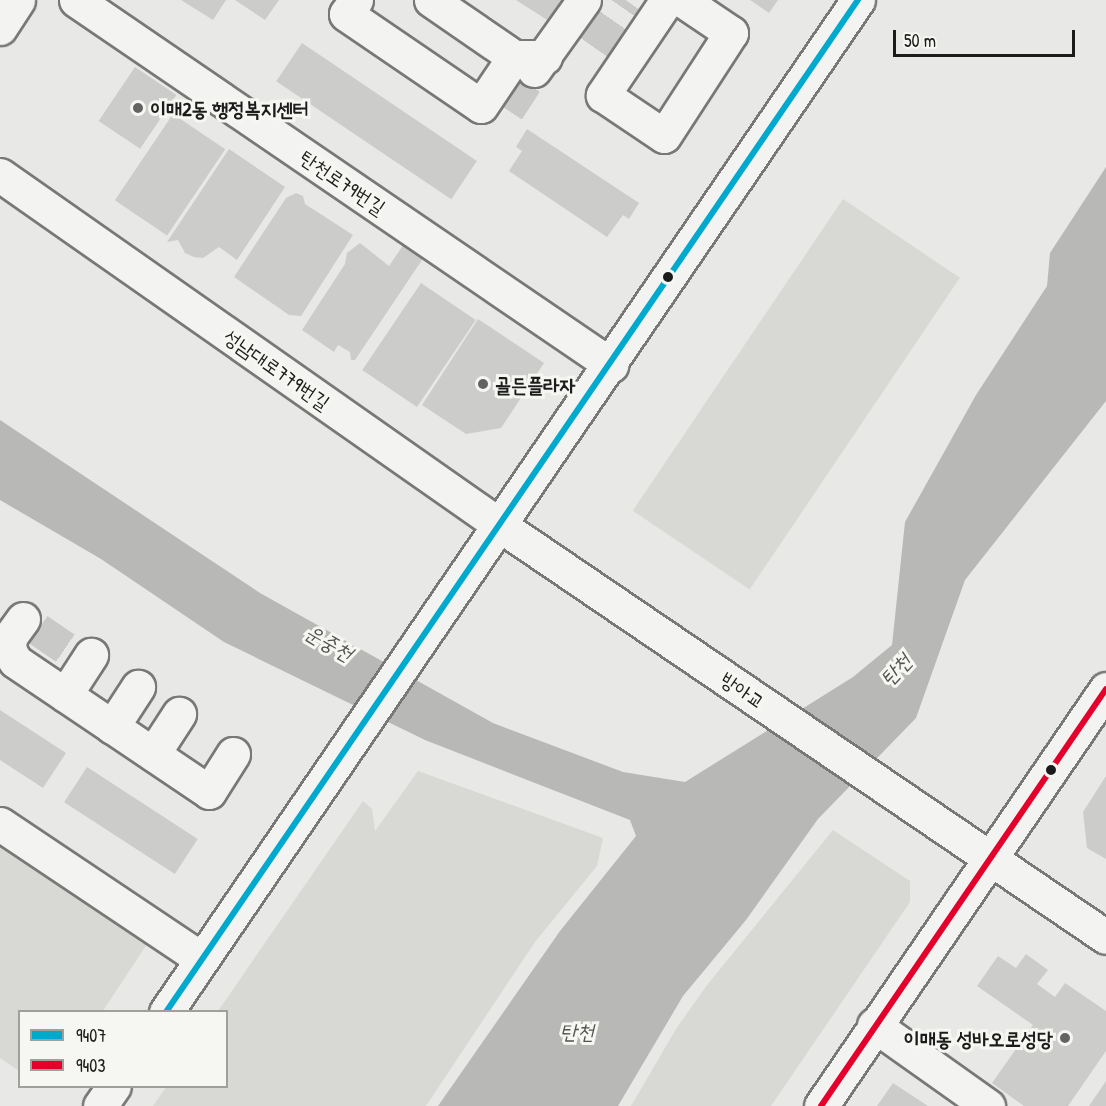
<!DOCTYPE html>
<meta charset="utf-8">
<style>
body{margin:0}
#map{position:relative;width:1106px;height:1106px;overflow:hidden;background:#e8e8e6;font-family:"Patrick Hand","Poor Story",sans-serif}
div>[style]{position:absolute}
.built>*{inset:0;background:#d8d8d5;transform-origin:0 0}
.water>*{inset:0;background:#b8b8b6}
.building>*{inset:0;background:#ccccca;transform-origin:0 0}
.minor-tunnel>*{height:33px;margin-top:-16.5px;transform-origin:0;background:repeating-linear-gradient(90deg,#c9c9c8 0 33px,transparent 0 49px)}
.roads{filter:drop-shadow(2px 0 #787877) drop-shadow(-2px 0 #787877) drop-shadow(0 2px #787877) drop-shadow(0 -2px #787877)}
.minor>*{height:33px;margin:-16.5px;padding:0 16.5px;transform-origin:16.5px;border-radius:16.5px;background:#f3f3f1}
.major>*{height:33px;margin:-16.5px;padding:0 16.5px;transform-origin:16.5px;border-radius:16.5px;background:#f3f3f1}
.bus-1>*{height:6px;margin:-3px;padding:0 3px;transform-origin:3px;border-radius:3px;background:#00a9ce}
.bus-2>*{height:6px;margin:-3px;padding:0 3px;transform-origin:3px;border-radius:3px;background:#e4002b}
.dots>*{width:16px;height:16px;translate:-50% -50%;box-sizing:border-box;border:3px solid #f6f6f2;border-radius:50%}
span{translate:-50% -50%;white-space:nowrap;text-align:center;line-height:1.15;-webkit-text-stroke:6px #f6f6f2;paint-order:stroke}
.poi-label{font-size:20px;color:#1c1c1c;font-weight:700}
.left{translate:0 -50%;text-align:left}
.right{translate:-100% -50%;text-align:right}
.street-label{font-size:20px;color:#1c1c1c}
.water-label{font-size:21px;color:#525251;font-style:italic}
.legend{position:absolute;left:18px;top:1010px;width:210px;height:78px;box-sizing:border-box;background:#f6f6f2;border:2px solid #9f9f9c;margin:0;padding:8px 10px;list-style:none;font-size:18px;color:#1c1c1c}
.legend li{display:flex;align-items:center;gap:12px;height:30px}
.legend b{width:30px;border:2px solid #9f9f9c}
.scale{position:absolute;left:893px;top:30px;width:182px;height:27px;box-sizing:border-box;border:3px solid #1c1c1c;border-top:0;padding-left:8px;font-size:18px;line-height:21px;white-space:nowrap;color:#1c1c1c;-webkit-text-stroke:4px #f6f6f2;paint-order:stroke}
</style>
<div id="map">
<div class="built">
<i style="left:843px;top:199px;width:141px;height:376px;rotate:34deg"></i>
<i style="clip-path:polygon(418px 771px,603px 838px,597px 866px,535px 942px,426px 1106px,153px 1106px,166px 1087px,226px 1086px,226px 1012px,218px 1011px,363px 801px,372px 809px,375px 831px)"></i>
<i style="clip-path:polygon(833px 830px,910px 881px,910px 902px,771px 1106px,631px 1106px,676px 1029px,707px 985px)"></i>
<i style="clip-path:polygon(0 839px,151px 938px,103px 1011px,20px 1012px,19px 1071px,0 1058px)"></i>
</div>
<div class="water">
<i style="clip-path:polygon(1106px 167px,1106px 401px,965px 580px,916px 718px,818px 819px,746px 920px,683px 996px,618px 1106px,438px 1106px,560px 931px,636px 836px,630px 820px,425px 740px,224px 642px,101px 559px,0 500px,0 420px,260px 593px,493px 723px,623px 772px,685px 782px,853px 677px,892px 645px,905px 522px,976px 395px,1047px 286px,1050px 253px)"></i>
</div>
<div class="building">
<i style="clip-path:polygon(181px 0,226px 0,213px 20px)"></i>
<i style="clip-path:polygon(235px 0,279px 0,265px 20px)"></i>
<i style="clip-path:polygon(516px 0,575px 0,558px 27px)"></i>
<i style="clip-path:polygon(750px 0,778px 0,769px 13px)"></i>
<i style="left:302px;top:43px;width:211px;height:46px;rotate:34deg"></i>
<i style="left:135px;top:67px;width:50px;height:65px;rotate:34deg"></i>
<i style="left:173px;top:114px;width:63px;height:104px;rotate:34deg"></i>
<i style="clip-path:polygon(527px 129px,639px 203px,629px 219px,623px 215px,607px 237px,509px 171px,522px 151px,516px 147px)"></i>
<i style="clip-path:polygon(229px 149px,285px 187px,237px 260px,219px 247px,203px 258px,194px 257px,185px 253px,178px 240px,167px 242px)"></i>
<i style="clip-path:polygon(296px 193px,303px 196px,305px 204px,353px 235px,301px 316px,289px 315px,234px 277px,286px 198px)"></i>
<i style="clip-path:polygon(360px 243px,389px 266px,404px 244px,424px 257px,355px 360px,351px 360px,350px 352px,338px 345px,334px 352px,302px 330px,345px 264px,347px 253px)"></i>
<i style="left:421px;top:283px;width:66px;height:105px;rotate:34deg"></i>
<i style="clip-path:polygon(478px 319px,544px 363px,501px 428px,466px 434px,422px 405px)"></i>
<i style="clip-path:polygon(0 710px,66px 753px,43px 788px,0 760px)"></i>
<i style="left:87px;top:767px;width:132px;height:42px;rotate:33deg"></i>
<i style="clip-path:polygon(1106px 776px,1106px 859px,1087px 848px,1083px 812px)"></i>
<i style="clip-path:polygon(1026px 954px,1048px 970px,1037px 984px,1055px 997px,1065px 983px,1106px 1011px,1106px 1051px,1068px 1106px,1024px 1106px,992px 1083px,1033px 1025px,977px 986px,998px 956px,1016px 968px)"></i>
<i style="clip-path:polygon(1106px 1081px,1106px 1106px,1089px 1106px)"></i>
<i style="clip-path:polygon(893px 1083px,928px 1106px,877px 1106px)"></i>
</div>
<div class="minor-tunnel">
<i style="left:594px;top:47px;width:57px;rotate:-54.9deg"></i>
<i style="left:508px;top:110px;width:48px;rotate:-57deg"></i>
<i style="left:38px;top:629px;width:42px;rotate:34.4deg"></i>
</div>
<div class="roads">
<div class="minor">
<i style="left:76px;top:0;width:648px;rotate:34.3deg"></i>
<i style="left:356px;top:0;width:17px;rotate:126deg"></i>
<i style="left:346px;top:14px;width:163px;rotate:34.3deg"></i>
<i style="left:481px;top:106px;width:59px;rotate:-56deg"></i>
<i style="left:431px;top:0;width:101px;rotate:34.5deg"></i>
<i style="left:514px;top:57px;width:31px"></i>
<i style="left:667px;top:0;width:115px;rotate:124deg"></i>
<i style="left:603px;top:95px;width:73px;rotate:33.9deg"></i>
<i style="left:664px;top:136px;width:123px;rotate:-57deg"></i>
<i style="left:731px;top:33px;width:59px;rotate:-146deg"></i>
<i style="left:0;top:28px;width:33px;rotate:-57deg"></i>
<i style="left:534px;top:70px;width:86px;rotate:-54.5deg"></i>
<i style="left:0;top:175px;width:612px;rotate:35.02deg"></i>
<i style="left:501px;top:526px;width:731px;rotate:34.19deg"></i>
<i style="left:23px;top:619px;width:22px;rotate:126deg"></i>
<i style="left:10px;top:637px;width:12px;rotate:95deg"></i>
<i style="left:9px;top:649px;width:13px;rotate:63deg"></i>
<i style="left:15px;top:661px;width:234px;rotate:34deg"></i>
<i style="left:209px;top:792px;width:45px;rotate:-57.7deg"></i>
<i style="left:65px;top:695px;width:48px;rotate:-57deg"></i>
<i style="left:112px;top:727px;width:48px;rotate:-57deg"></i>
<i style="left:153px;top:754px;width:48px;rotate:-57deg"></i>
<i style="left:0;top:824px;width:243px;rotate:33.8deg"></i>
<i style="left:874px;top:1025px;width:140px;rotate:35.4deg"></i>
</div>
<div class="major">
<i style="left:166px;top:1012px;width:1226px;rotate:-55.64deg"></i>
<i style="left:100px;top:1106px;width:24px;rotate:-55deg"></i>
<i style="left:821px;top:1106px;width:505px;rotate:-55.65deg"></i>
</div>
</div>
<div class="bus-1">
<i style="left:166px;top:1012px;width:1226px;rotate:-55.64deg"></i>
</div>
<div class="bus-2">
<i style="left:821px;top:1106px;width:505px;rotate:-55.65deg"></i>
</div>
<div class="dots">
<i style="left:138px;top:108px;background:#636363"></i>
<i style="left:668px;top:277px;background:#1c1c1c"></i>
<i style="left:483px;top:384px;background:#636363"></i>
<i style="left:1051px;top:770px;background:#1c1c1c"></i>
<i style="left:1065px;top:1038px;background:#636363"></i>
</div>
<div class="poi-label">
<span class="left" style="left:150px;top:108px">이매2동 행정복지센터</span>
<span class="left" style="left:495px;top:384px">골든플라자</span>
<span class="right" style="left:1053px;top:1038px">이매동 성바오로성당</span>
</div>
<div class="street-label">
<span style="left:343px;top:182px;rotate:34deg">탄천로79번길</span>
<span style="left:277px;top:369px;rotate:35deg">성남대로779번길</span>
<span style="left:743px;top:690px;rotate:34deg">방아교</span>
</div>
<div class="water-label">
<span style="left:329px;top:643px;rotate:30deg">운중천</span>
<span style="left:896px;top:670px;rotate:-47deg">탄천</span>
<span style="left:577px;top:1032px">탄천</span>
</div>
<ul class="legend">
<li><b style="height:8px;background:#00a9ce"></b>9407</li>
<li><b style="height:8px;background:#e4002b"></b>9403</li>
</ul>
<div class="scale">50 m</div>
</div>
